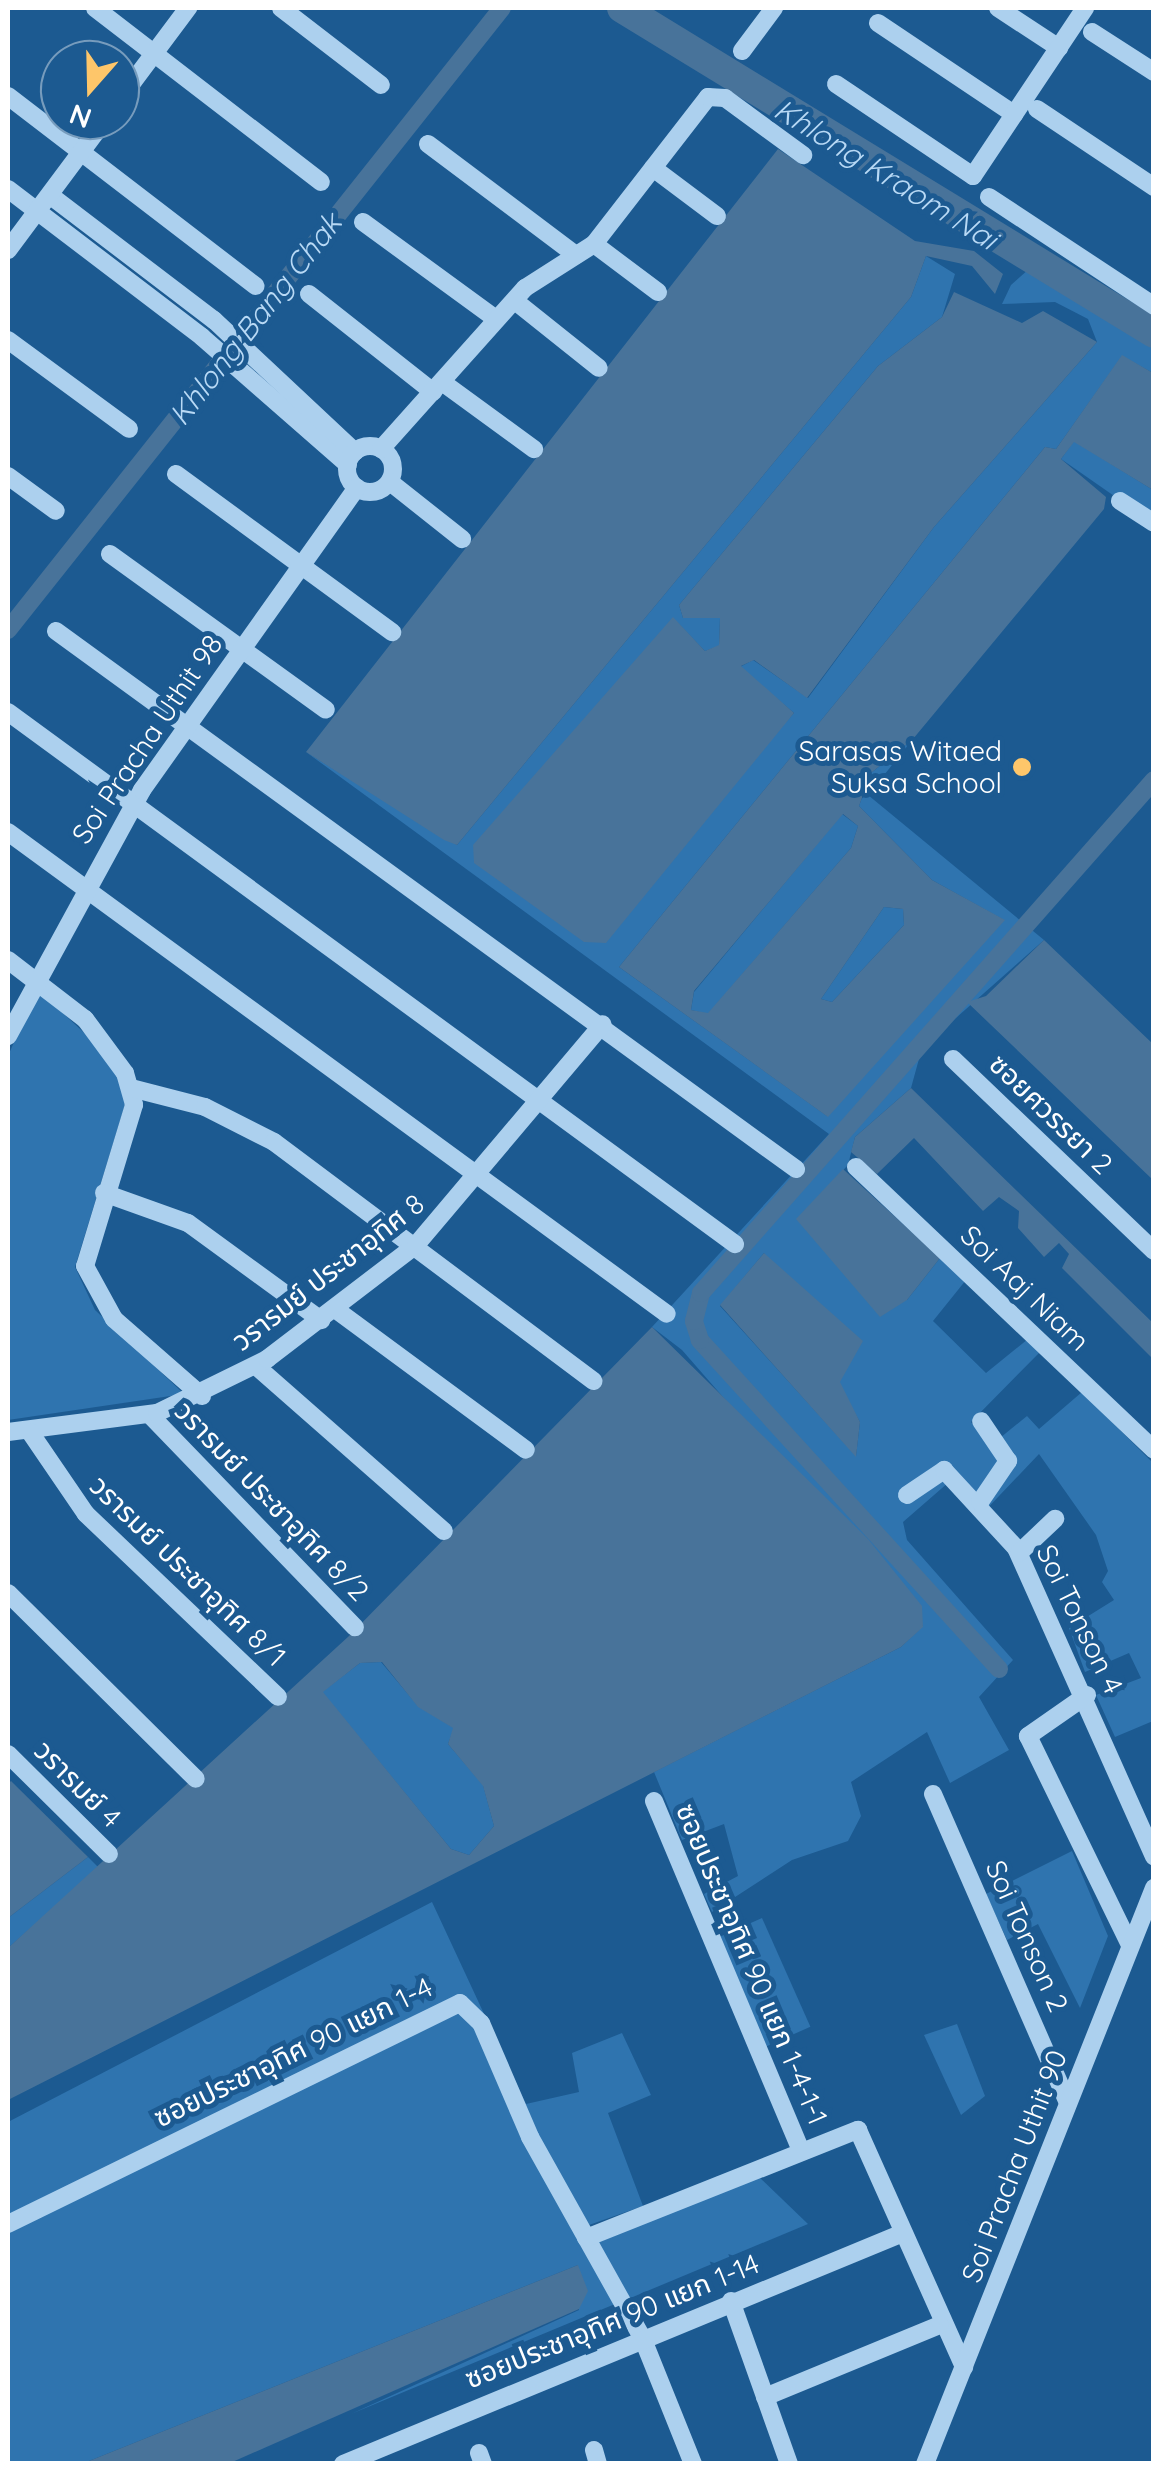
<!DOCTYPE html>
<meta charset="utf-8">
<style>
body{margin:0}
#map{position:relative;width:1161px;height:2471px;overflow:hidden;background:#1c5a91;font-family:Quicksand,"Noto Sans Thai",sans-serif}
div>[style]{position:absolute}
.green>*{inset:0;background:#2f74af;transform-origin:0 0}
.water>*{inset:0;background:#48739a}
.canal>*{height:18px;margin:-9px;padding:0 9px;transform-origin:9px;border-radius:9px;background:#48739a}
.river>*{height:30px;margin:-15px;padding:0 15px;transform-origin:15px;border-radius:15px;background:#48739a}
.minor>*{height:18px;margin:-9px;padding:0 9px;transform-origin:9px;border-radius:9px;background:#acd0ee}
.minor>.ring{margin:-9px;padding:0;box-sizing:content-box;background:none;border:18px solid #acd0ee;border-radius:50%}
.dots>*{width:28px;height:28px;translate:-50% -50%;box-sizing:border-box;border:5px solid #1c5a91;border-radius:50%}
span{translate:-50% -50%;white-space:nowrap;text-align:center;line-height:1.15;-webkit-text-stroke:10px #1c5a91;paint-order:stroke}
.street-label{font-size:28px;color:#fff}
.poi-label{font-size:28px;color:#fff}
.right{translate:-100% -50%;text-align:right}
.water-label{font-size:30px;color:#b8d9f5;font-style:italic}
.frame{position:absolute;inset:0;border:10px solid #fff;pointer-events:none}
.north{position:absolute;left:40px;top:40px;width:100px;height:100px;box-sizing:border-box;background:#1c5a91;border:2px solid #779cbd;border-radius:50%;rotate:200deg;font-size:28px;font-weight:700;line-height:40px;text-align:center;color:#fff}
.north::after{content:'';display:block;margin:auto;width:35px;height:45px;background:#fec66a;clip-path:polygon(50% 0,100% 100%,50% 72%,0 100%)}
</style>
<div id="map">
<div class="green">
<i style="clip-path:polygon(evenodd,926px 256px,955px 274px,942px 317px,878px 366px,679px 605px,683px 618px,720px 618px,719px 646px,705px 651px,673px 618px,737px 776px,794px 713px,740px 667px,753px 660px,808px 698px,934px 527px,1097px 342px,1088px 319px,1055px 302px,1002px 304px,1011px 285px,1029px 269px,1135px 328px,1153px 340px,1153px 373px,1122px 356px,1056px 449px,1045px 447px,619px 967px,827px 1116px,1004px 920px,932px 880px,859px 806px,871px 773px,913px 739px,868px 795px,1044px 940px,922px 1048px,911px 1088px,855px 1137px,848px 1165px,797px 1219px,907px 1300px,940px 1258px,966px 1280px,933px 1321px,986px 1373px,1028px 1339px,1042px 1350px,971px 1422px,990px 1446px,1027px 1416px,1039px 1429px,1082px 1392px,1153px 1463px,1153px 1721px,1115px 1737px,1096px 1695px,1141px 1678px,1129px 1653px,1085px 1672px,1069px 1628px,1114px 1600px,1102px 1582px,1108px 1571px,1096px 1535px,1039px 1454px,980px 1516px,949px 1482px,903px 1522px,907px 1540px,1013px 1660px,979px 1697px,1009px 1750px,950px 1783px,927px 1732px,851px 1782px,861px 1816px,848px 1841px,792px 1860px,712px 1912px,704px 1894px,738px 1876px,724px 1824px,682px 1840px,654px 1772px,901px 1647px,923px 1626px,682px 1350px,652px 1327px,829px 1134px,306px 752px,457px 845px,911px 297px,926px 256px,764px 1253px,860px 1422px,856px 1456px,720px 1306px,764px 1253px)"></i>
<i style="clip-path:polygon(1074px 441px,1153px 490px,1153px 523px,1061px 459px)"></i>
<i style="clip-path:polygon(842px 814px,858px 826px,851px 848px,708px 1014px,691px 1010px,694px 992px)"></i>
<i style="clip-path:polygon(884px 907px,903px 909px,904px 925px,832px 1002px,821px 999px)"></i>
<i style="clip-path:polygon(37px 989px,108px 1055px,127px 1098px,75px 1267px,95px 1310px,184px 1394px,8px 1420px,8px 1056px)"></i>
<i style="clip-path:polygon(381px 1662px,418px 1706px,454px 1728px,448px 1744px,483px 1785px,494px 1826px,469px 1855px,451px 1849px,322px 1692px,360px 1663px)"></i>
<i style="clip-path:polygon(1072px 1851px,1108px 1936px,1080px 2008px,1038px 1924px,1007px 1940px,986px 1894px)"></i>
<i style="clip-path:polygon(88px 1857px,99px 1868px,8px 1948px,8px 1918px)"></i>
<i style="clip-path:polygon(432px 1902px,526px 2104px,579px 2092px,572px 2053px,622px 2033px,651px 2095px,608px 2113px,643px 2206px,589px 2225px,615px 2304px,351px 2414px,579px 2310px,578px 2265px,84px 2463px,8px 2464px,8px 2122px)"></i>
<i style="left:762px;top:1918px;width:119px;height:51px;rotate:66deg"></i>
<i style="clip-path:polygon(957px 2024px,985px 2096px,961px 2115px,924px 2035px)"></i>
<i style="clip-path:polygon(756px 2174px,808px 2224px,628px 2299px,596px 2242px)"></i>
</div>
<div class="water">
<i style="clip-path:polygon(778px 149px,915px 241px,974px 251px,1003px 274px,995px 294px,972px 266px,926px 256px,911px 297px,457px 845px,444px 840px,306px 752px)"></i>
<i style="clip-path:polygon(954px 292px,1022px 323px,1043px 311px,1097px 342px,934px 527px,807px 698px,754px 660px,741px 666px,794px 713px,606px 943px,584px 942px,474px 863px,473px 845px,673px 617px,705px 651px,719px 645px,720px 618px,683px 618px,679px 605px,878px 366px,942px 317px)"></i>
<i style="clip-path:polygon(evenodd,1122px 355px,1153px 373px,1153px 490px,1074px 442px,1061px 459px,1106px 497px,1104px 509px,913px 739px,871px 773px,859px 806px,932px 880px,1005px 920px,828px 1117px,619px 967px,1045px 447px,1056px 449px,1122px 355px,843px 814px,858px 826px,851px 848px,708px 1013px,691px 1010px,694px 991px,843px 814px,1122px 355px,884px 907px,903px 909px,904px 925px,832px 1002px,821px 999px,884px 907px)"></i>
<i style="clip-path:polygon(1044px 940px,1153px 1044px,1153px 1180px,967px 1002px,986px 996px)"></i>
<i style="clip-path:polygon(911px 1088px,1153px 1323px,1153px 1359px,1062px 1268px,1069px 1254px,1059px 1243px,1044px 1257px,1018px 1228px,1019px 1211px,999px 1197px,983px 1211px,914px 1138px,877px 1174px,851px 1152px,855px 1137px)"></i>
<i style="clip-path:polygon(843px 1169px,940px 1258px,907px 1300px,880px 1317px,796px 1219px)"></i>
<i style="clip-path:polygon(764px 1253px,863px 1341px,840px 1382px,860px 1422px,856px 1457px,720px 1305px)"></i>
<i style="clip-path:polygon(evenodd,652px 1327px,868px 1539px,922px 1606px,923px 1627px,901px 1647px,8px 2100px,8px 1948px,349px 1636px,652px 1327px,382px 1662px,418px 1707px,453px 1728px,448px 1744px,483px 1786px,494px 1826px,469px 1855px,451px 1849px,323px 1692px,360px 1663px,382px 1662px)"></i>
<i style="clip-path:polygon(11px 1781px,88px 1857px,8px 1918px,8px 1784px)"></i>
<i style="clip-path:polygon(578px 2265px,588px 2291px,579px 2309px,230px 2463px,84px 2463px)"></i>
</div>
<div class="canal">
<i style="left:8px;top:630px;width:794px;rotate:-51.54deg"></i>
<i style="left:999px;top:1669px;width:445px;rotate:-132.3deg"></i>
<i style="left:700px;top:1340px;width:20px;rotate:-108deg"></i>
<i style="left:694px;top:1321px;width:29px;rotate:-76deg"></i>
<i style="left:701px;top:1293px;width:684px;rotate:-48.55deg"></i>
</div>
<div class="river">
<i style="left:622px;top:8px;width:623px;rotate:31.42deg"></i>
</div>
<div class="minor">
<i style="left:95px;top:8px;width:285px;rotate:37.6deg"></i>
<i style="left:281px;top:8px;width:126px;rotate:37.6deg"></i>
<i style="left:998px;top:8px;width:73px;rotate:33.3deg"></i>
<i style="left:878px;top:23px;width:164px;rotate:33.8deg"></i>
<i style="left:1092px;top:32px;width:74px;rotate:32.8deg"></i>
<i style="left:742px;top:51px;width:54px;rotate:-53.3deg"></i>
<i style="left:836px;top:84px;width:165px;rotate:33.9deg"></i>
<i style="left:973px;top:176px;width:202px;rotate:-56.3deg"></i>
<i style="left:8px;top:96px;width:312px;rotate:37.5deg"></i>
<i style="left:120px;top:99px;width:114px;rotate:-53.2deg"></i>
<i style="left:1037px;top:109px;width:141px;rotate:33.7deg"></i>
<i style="left:428px;top:144px;width:185px;rotate:36.9deg"></i>
<i style="left:653px;top:168px;width:80px;rotate:36.9deg"></i>
<i style="left:8px;top:189px;width:244px;rotate:37.3deg"></i>
<i style="left:202px;top:337px;width:194px;rotate:41.2deg"></i>
<i style="left:51px;top:196px;width:205px;rotate:37.3deg"></i>
<i style="left:214px;top:320px;width:193px;rotate:43.1deg"></i>
<i style="left:989px;top:197px;width:198px;rotate:33.4deg"></i>
<i style="left:363px;top:222px;width:165px;rotate:36.1deg"></i>
<i style="left:594px;top:244px;width:80px;rotate:36.9deg"></i>
<i style="left:8px;top:250px;width:162px;rotate:-53.3deg"></i>
<i style="left:309px;top:294px;width:158px;rotate:38.3deg"></i>
<i style="left:515px;top:301px;width:107px;rotate:38.6deg"></i>
<i style="left:8px;top:340px;width:150px;rotate:36.3deg"></i>
<i style="left:442px;top:382px;width:114px;rotate:36.1deg"></i>
<i class="ring" style="left:347px;top:446px;width:28px;height:28px"></i>
<i style="left:381px;top:449px;width:216px;rotate:-48.2deg"></i>
<i style="left:525px;top:288px;width:82px;rotate:-32.5deg"></i>
<i style="left:594px;top:244px;width:186px;rotate:-52.2deg"></i>
<i style="left:708px;top:97px;width:17px;rotate:3deg"></i>
<i style="left:725px;top:98px;width:97px;rotate:36.2deg"></i>
<i style="left:176px;top:474px;width:268px;rotate:36.2deg"></i>
<i style="left:8px;top:476px;width:59px;rotate:36.1deg"></i>
<i style="left:390px;top:482px;width:92px;rotate:38.4deg"></i>
<i style="left:1120px;top:501px;width:40px;rotate:32.9deg"></i>
<i style="left:110px;top:554px;width:266px;rotate:35.8deg"></i>
<i style="left:56px;top:631px;width:915px;rotate:36.02deg"></i>
<i style="left:8px;top:712px;width:901px;rotate:36.2deg"></i>
<i style="left:8px;top:832px;width:816px;rotate:36.18deg"></i>
<i style="left:8px;top:960px;width:97px;rotate:37.5deg"></i>
<i style="left:85px;top:1019px;width:67px;rotate:53.5deg"></i>
<i style="left:125px;top:1073px;width:33px;rotate:74deg"></i>
<i style="left:134px;top:1105px;width:168px;rotate:106.9deg"></i>
<i style="left:85px;top:1266px;width:60px;rotate:61.3deg"></i>
<i style="left:114px;top:1319px;width:117px;rotate:41.2deg"></i>
<i style="left:8px;top:1036px;width:280px;rotate:-61.4deg"></i>
<i style="left:142px;top:790px;width:371px;rotate:-54.6deg"></i>
<i style="left:953px;top:1059px;width:278px;rotate:43.7deg"></i>
<i style="left:131px;top:1088px;width:76px;rotate:14.4deg"></i>
<i style="left:205px;top:1107px;width:77px;rotate:26.9deg"></i>
<i style="left:274px;top:1142px;width:399px;rotate:36.8deg"></i>
<i style="left:856px;top:1167px;width:411px;rotate:43.5deg"></i>
<i style="left:104px;top:1193px;width:89px;rotate:19.7deg"></i>
<i style="left:188px;top:1223px;width:165px;rotate:36.1deg"></i>
<i style="left:335px;top:1309px;width:237px;rotate:36.4deg"></i>
<i style="left:256px;top:1366px;width:250px;rotate:41.3deg"></i>
<i style="left:150px;top:1415px;width:295px;rotate:46deg"></i>
<i style="left:8px;top:1432px;width:150px;rotate:-7.3deg"></i>
<i style="left:157px;top:1413px;width:123px;rotate:-26.1deg"></i>
<i style="left:267px;top:1359px;width:188px;rotate:-37.4deg"></i>
<i style="left:416px;top:1245px;width:289px;rotate:-49.8deg"></i>
<i style="left:30px;top:1432px;width:99px;rotate:55.7deg"></i>
<i style="left:86px;top:1514px;width:265px;rotate:43.6deg"></i>
<i style="left:907px;top:1495px;width:45px;rotate:-34deg"></i>
<i style="left:944px;top:1470px;width:106px;rotate:47.3deg"></i>
<i style="left:1016px;top:1548px;width:338px;rotate:65.9deg"></i>
<i style="left:980px;top:1502px;width:50px;rotate:-55.7deg"></i>
<i style="left:1008px;top:1461px;width:48px;rotate:-124deg"></i>
<i style="left:1019px;top:1553px;width:50px;rotate:-43.4deg"></i>
<i style="left:8px;top:1593px;width:264px;rotate:44.7deg"></i>
<i style="left:1087px;top:1695px;width:72px;rotate:145.2deg"></i>
<i style="left:1028px;top:1736px;width:233px;rotate:64deg"></i>
<i style="left:8px;top:1754px;width:142px;rotate:44.7deg"></i>
<i style="left:933px;top:1794px;width:335px;rotate:66.4deg"></i>
<i style="left:654px;top:1801px;width:376px;rotate:67.2deg"></i>
<i style="left:8px;top:2224px;width:503px;rotate:-26.06deg"></i>
<i style="left:460px;top:2003px;width:29px;rotate:44deg"></i>
<i style="left:481px;top:2023px;width:124px;rotate:66.7deg"></i>
<i style="left:530px;top:2137px;width:229px;rotate:60.8deg"></i>
<i style="left:642px;top:2337px;width:137px;rotate:68.1deg"></i>
<i style="left:586px;top:2238px;width:293px;rotate:-21.7deg"></i>
<i style="left:858px;top:2130px;width:260px;rotate:65.9deg"></i>
<i style="left:731px;top:2301px;width:173px;rotate:70.4deg"></i>
<i style="left:765px;top:2397px;width:189px;rotate:-22.4deg"></i>
<i style="left:594px;top:2450px;width:15px;rotate:74deg"></i>
<i style="left:479px;top:2453px;width:12px;rotate:70deg"></i>
<i style="left:343px;top:2464px;width:606px;rotate:-22.42deg"></i>
<i style="left:925px;top:2464px;width:620px;rotate:-68.32deg"></i>
</div>
<div class="dots">
<i style="left:1022px;top:767px;background:#fec66a"></i>
</div>
<div class="street-label">
<span style="left:147px;top:739px;rotate:-56deg">Soi Pracha Uthit 98</span>
<span style="left:1051px;top:1114px;rotate:44deg">ซอยศวรรยา 2</span>
<span style="left:328px;top:1272px;rotate:-38deg">วรารมย์ ประชาอุทิศ 8</span>
<span style="left:1025px;top:1288px;rotate:44deg">Soi Aaj Niam</span>
<span style="left:272px;top:1501px;rotate:46deg">วรารมย์ ประชาอุทิศ 8/2</span>
<span style="left:188px;top:1571px;rotate:44deg">วรารมย์ ประชาอุทิศ 8/1</span>
<span style="left:1080px;top:1619px;rotate:64deg">Soi Tonson 4</span>
<span style="left:78px;top:1784px;rotate:45deg">วรารมย์ 4</span>
<span style="left:1027px;top:1936px;rotate:66deg">Soi Tonson 2</span>
<span style="left:752px;top:1964px;rotate:67deg">ซอยประชาอุทิศ 90 แยก 1-4-1-1</span>
<span style="left:293px;top:2052px;rotate:-26deg">ซอยประชาอุทิศ 90 แยก 1-4</span>
<span style="left:1014px;top:2166px;rotate:-69deg">Soi Pracha Uthit 90</span>
<span style="left:612px;top:2321px;rotate:-22deg">ซอยประชาอุทิศ 90 แยก 1-14</span>
</div>
<div class="poi-label">
<span class="right" style="left:1002px;top:767px">Sarasas Witaed<br>Suksa School</span>
</div>
<div class="water-label">
<span style="left:886px;top:174px;rotate:32deg">Khlong Kraom Nai</span>
<span style="left:255px;top:319px;rotate:-52deg">Khlong Bang Chak</span>
</div>
<div class="frame"></div>
<div class="north">N</div>
</div>
